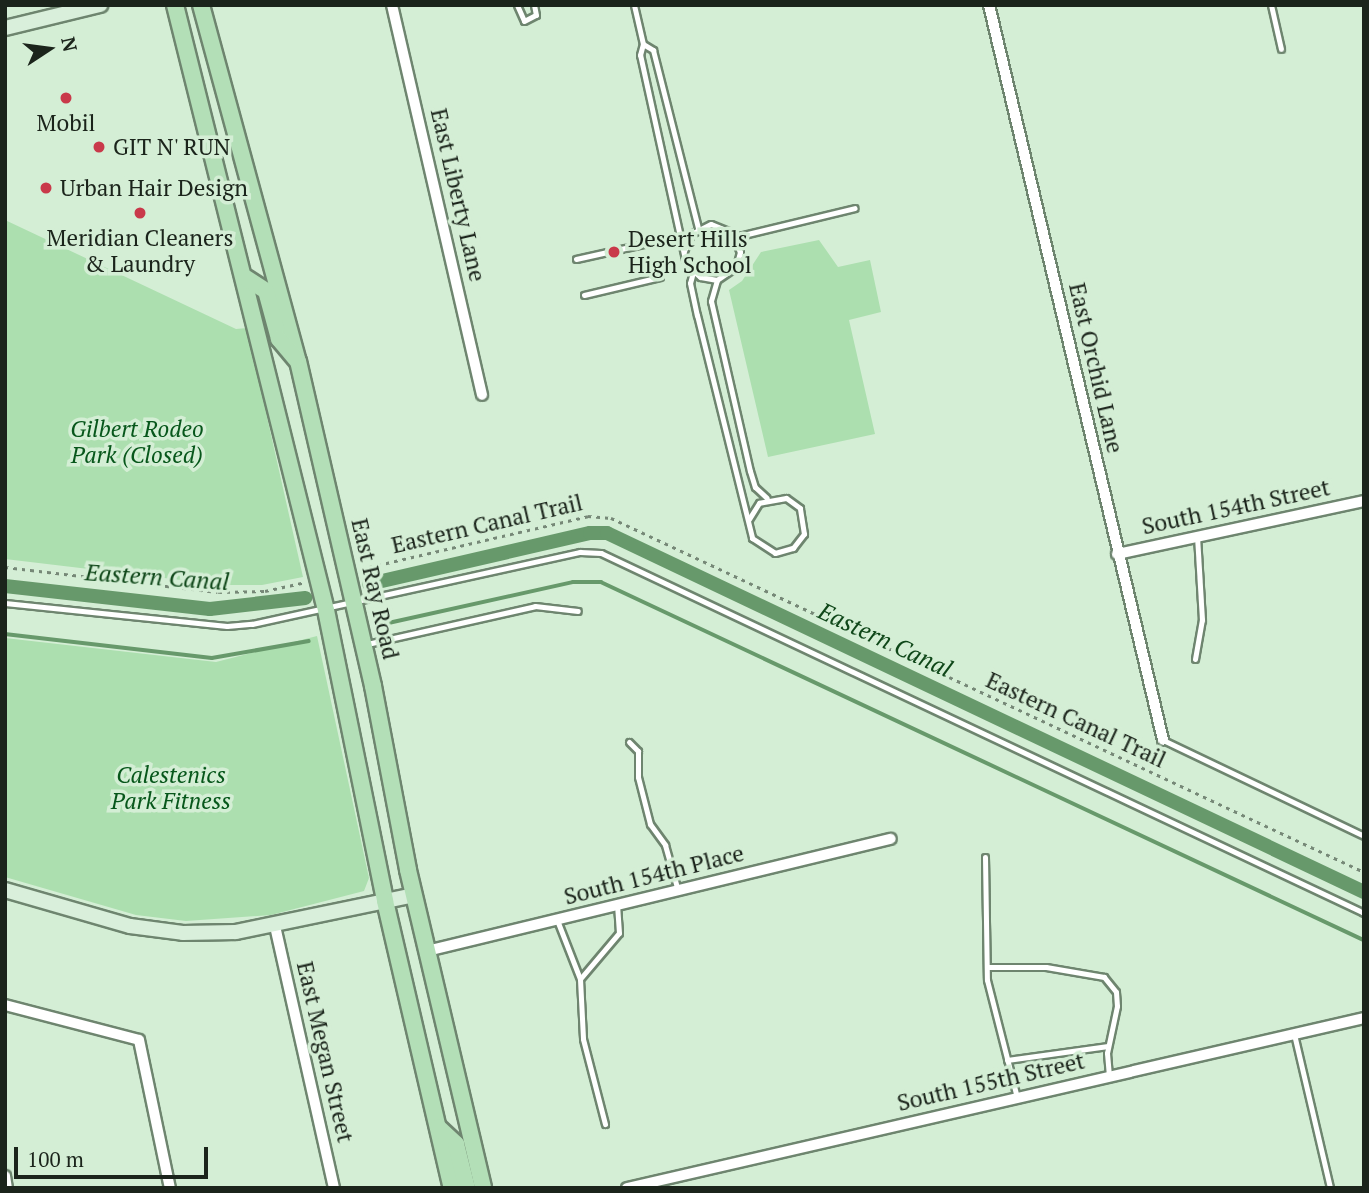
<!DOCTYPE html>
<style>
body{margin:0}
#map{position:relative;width:1369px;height:1193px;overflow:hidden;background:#d4eed5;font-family:"PT Serif",serif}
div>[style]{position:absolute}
.green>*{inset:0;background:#acdfaf}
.stream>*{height:3.5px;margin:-1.75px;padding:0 1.75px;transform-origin:1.75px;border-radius:1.75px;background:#67996b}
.canal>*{height:14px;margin:-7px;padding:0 7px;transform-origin:7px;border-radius:7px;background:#67996b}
.path>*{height:2.5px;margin-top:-1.25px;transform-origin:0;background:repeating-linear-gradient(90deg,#768877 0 3.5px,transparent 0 8.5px)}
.roads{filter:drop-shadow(2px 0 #6e856f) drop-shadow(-2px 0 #6e856f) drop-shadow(0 2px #6e856f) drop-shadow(0 -2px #6e856f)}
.lane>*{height:5px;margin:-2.5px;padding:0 2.5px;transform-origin:2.5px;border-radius:2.5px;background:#fff}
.street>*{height:10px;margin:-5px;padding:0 5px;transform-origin:5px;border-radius:5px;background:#fff}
.secondary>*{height:14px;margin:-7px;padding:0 7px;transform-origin:7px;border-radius:7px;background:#d9efdb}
.primary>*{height:16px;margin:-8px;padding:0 8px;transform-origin:8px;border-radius:8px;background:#b3dfb7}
.dots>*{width:19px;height:19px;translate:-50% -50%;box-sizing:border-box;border:4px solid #d4eed5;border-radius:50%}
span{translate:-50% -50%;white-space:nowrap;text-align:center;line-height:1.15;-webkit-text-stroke:7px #d4eed5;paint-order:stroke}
.poi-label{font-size:23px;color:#1b241b}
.left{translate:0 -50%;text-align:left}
.street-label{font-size:23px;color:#1b241b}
.park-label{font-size:23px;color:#07571b;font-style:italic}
.water-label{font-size:24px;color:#0f4719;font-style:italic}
.frame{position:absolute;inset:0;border:7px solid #1b241b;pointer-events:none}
.north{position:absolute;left:14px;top:14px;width:70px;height:70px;-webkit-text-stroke:5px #d4eed5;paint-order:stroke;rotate:77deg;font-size:19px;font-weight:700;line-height:28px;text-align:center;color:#1b241b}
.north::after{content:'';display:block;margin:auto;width:24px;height:32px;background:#1b241b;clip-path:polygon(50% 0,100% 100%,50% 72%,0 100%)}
.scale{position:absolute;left:14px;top:1147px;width:194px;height:32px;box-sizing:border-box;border:4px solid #1b241b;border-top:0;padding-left:9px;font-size:21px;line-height:24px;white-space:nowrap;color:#1b241b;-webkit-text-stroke:5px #d4eed5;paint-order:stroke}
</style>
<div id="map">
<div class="green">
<i style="clip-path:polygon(5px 220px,236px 329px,247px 328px,303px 577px,262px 585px,223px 585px,5px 559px)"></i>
<i style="clip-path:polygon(819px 240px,838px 267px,870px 260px,881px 312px,849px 320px,875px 434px,768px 457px,729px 290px,742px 281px,761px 252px)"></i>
<i style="clip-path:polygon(317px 636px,369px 878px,364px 891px,271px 915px,186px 921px,136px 915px,5px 877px,5px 638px,216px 662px)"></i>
</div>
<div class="stream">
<i style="left:384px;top:624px;width:194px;rotate:-12.5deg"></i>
<i style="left:573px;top:582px;width:28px"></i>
<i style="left:601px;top:582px;width:843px;rotate:25.14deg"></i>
<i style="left:5px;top:634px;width:208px;rotate:6.6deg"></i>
<i style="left:212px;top:658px;width:98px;rotate:-9.9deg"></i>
</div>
<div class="canal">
<i style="left:369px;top:584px;width:227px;rotate:-13deg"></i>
<i style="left:590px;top:533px;width:17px"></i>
<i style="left:607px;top:533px;width:838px;rotate:25.37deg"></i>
<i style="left:5px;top:586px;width:206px;rotate:6.4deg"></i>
<i style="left:210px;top:609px;width:96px;rotate:-6.6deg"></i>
</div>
<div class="path">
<i style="left:5px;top:567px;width:214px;rotate:6.7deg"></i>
<i style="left:218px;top:592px;width:47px;rotate:-1.2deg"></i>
<i style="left:265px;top:591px;width:42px;rotate:-12.4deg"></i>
<i style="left:361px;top:569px;width:233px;rotate:-13.1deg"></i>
<i style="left:588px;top:516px;width:23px;rotate:5deg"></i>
<i style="left:611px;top:518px;width:832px;rotate:25.18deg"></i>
</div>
<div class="roads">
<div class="lane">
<i style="left:517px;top:5px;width:17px;rotate:66deg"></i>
<i style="left:524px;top:21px;width:13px;rotate:-27deg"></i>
<i style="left:536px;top:15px;width:10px;rotate:-101deg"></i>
<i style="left:634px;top:5px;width:40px;rotate:77deg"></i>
<i style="left:1271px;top:5px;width:45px;rotate:77.2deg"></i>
<i style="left:735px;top:237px;width:123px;rotate:-13.6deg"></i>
<i style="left:684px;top:251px;width:18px;rotate:-68deg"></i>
<i style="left:691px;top:234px;width:22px;rotate:-27deg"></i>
<i style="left:711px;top:224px;width:22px;rotate:22deg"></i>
<i style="left:731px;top:232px;width:22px;rotate:66deg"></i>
<i style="left:740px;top:252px;width:16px;rotate:105deg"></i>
<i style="left:736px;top:267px;width:23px;rotate:146deg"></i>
<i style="left:717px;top:280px;width:17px;rotate:-170deg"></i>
<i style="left:700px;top:277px;width:16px;rotate:-137deg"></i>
<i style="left:688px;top:266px;width:8px;rotate:-113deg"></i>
<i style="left:685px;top:259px;width:209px;rotate:-102.4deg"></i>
<i style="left:640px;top:55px;width:11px;rotate:-75deg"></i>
<i style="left:643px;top:44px;width:12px;rotate:31deg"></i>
<i style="left:653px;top:50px;width:184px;rotate:75.8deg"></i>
<i style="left:576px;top:259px;width:78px;rotate:-12.6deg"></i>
<i style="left:693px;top:272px;width:11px;rotate:105deg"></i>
<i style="left:690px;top:283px;width:33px;rotate:78deg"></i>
<i style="left:697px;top:315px;width:230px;rotate:76.1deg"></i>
<i style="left:752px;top:538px;width:27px;rotate:33deg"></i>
<i style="left:775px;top:553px;width:19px;rotate:-16deg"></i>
<i style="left:793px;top:548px;width:18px;rotate:-52deg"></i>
<i style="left:804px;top:534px;width:26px;rotate:-99deg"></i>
<i style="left:800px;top:508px;width:17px;rotate:-144deg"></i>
<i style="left:786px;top:498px;width:27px;rotate:170deg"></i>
<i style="left:759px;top:503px;width:19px;rotate:122deg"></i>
<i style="left:717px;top:280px;width:22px;rotate:106deg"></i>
<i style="left:711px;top:301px;width:174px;rotate:77.1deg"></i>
<i style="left:750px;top:471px;width:17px;rotate:73deg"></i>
<i style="left:755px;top:487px;width:16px;rotate:43deg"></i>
<i style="left:584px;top:295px;width:78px;rotate:-13.3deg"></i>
<i style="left:5px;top:603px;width:223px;rotate:5.9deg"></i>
<i style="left:227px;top:626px;width:25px;rotate:-5deg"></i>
<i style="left:252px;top:624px;width:336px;rotate:-12.4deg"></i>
<i style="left:580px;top:552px;width:21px;rotate:3deg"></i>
<i style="left:601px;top:553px;width:844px;rotate:25.26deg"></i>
<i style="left:367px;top:644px;width:172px;rotate:-12.7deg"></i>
<i style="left:535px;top:606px;width:43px;rotate:6.6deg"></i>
<i style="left:1195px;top:659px;width:40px;rotate:-80deg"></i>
<i style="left:1202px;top:620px;width:83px;rotate:-93.4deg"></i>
<i style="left:1163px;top:740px;width:223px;rotate:25.5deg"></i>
<i style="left:629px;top:742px;width:13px;rotate:45deg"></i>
<i style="left:638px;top:751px;width:26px;rotate:90deg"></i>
<i style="left:638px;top:777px;width:49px;rotate:75.7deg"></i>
<i style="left:650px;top:824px;width:26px;rotate:54deg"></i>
<i style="left:665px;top:845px;width:48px;rotate:74.2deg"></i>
<i style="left:985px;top:857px;width:123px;rotate:89.1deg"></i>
<i style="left:987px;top:980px;width:122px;rotate:75.7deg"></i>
<i style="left:557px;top:920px;width:63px;rotate:68.7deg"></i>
<i style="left:580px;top:979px;width:60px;rotate:87.1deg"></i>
<i style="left:583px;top:1039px;width:88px;rotate:75.5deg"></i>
<i style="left:987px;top:967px;width:59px"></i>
<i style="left:1046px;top:967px;width:59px;rotate:9.8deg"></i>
<i style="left:1104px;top:977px;width:19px;rotate:51deg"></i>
<i style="left:1116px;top:992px;width:14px;rotate:86deg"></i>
<i style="left:1117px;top:1006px;width:48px;rotate:102deg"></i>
<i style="left:1107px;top:1053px;width:24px;rotate:85deg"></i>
<i style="left:580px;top:979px;width:60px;rotate:-49.7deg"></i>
<i style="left:619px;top:933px;width:28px;rotate:-94deg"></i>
<i style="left:1294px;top:1034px;width:158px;rotate:76.8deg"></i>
<i style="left:1007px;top:1060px;width:102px;rotate:-7.9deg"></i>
</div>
<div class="street">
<i style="left:392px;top:5px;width:400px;rotate:77deg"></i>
<i style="left:989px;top:5px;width:755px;rotate:76.68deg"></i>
<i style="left:1117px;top:554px;width:253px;rotate:-12.1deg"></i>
<i style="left:275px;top:926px;width:269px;rotate:77.3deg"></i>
<i style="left:427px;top:951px;width:477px;rotate:-13.6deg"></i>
<i style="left:5px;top:1005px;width:138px;rotate:14.6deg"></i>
<i style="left:139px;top:1040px;width:151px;rotate:78.2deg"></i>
<i style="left:5px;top:1176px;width:12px;rotate:81deg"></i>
<i style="left:627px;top:1188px;width:756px;rotate:-12.99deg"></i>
</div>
<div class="secondary">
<i style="left:5px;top:28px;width:98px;rotate:-13.6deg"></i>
<i style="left:5px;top:890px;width:130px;rotate:16.1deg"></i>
<i style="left:130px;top:926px;width:53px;rotate:7.5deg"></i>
<i style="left:183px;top:933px;width:53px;rotate:-1.1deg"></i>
<i style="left:236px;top:932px;width:182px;rotate:-11.7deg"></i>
</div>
<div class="primary">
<i style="left:175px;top:5px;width:624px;rotate:75.99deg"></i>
<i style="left:326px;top:610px;width:297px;rotate:78.5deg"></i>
<i style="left:385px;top:901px;width:295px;rotate:76.9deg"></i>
<i style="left:201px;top:5px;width:369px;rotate:74.8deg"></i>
<i style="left:298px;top:361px;width:334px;rotate:77deg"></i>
<i style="left:373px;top:686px;width:187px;rotate:79.2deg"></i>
<i style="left:408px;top:870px;width:327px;rotate:76.7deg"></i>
<i style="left:246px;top:278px;width:24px;rotate:33deg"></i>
<i style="left:266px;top:291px;width:50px;rotate:74.8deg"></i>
<i style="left:279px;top:339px;width:26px;rotate:50deg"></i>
<i style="left:438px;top:1127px;width:25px;rotate:43deg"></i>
<i style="left:456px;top:1144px;width:45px;rotate:76deg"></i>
</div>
</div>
<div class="dots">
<i style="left:66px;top:98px;background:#c9394a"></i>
<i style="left:99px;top:147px;background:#c9394a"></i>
<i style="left:46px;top:188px;background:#c9394a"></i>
<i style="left:140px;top:213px;background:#c9394a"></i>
<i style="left:614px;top:252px;background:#c9394a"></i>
</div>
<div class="poi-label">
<span style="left:66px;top:123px">Mobil</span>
<span class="left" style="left:113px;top:147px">GIT N' RUN</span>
<span class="left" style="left:60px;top:188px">Urban Hair Design</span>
<span style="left:140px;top:251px">Meridian Cleaners<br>&amp; Laundry</span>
<span class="left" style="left:628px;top:252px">Desert Hills<br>High School</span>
</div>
<div class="street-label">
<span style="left:458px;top:195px;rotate:77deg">East Liberty Lane</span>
<span style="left:1096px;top:368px;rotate:77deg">East Orchid Lane</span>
<span style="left:1236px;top:507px;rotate:-12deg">South 154th Street</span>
<span style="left:487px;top:524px;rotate:-13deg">Eastern Canal Trail</span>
<span style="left:375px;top:589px;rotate:77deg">East Ray Road</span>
<span style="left:1076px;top:720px;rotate:25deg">Eastern Canal Trail</span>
<span style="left:654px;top:875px;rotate:-14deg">South 154th Place</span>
<span style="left:325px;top:1052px;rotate:77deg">East Megan Street</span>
<span style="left:991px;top:1082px;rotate:-13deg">South 155th Street</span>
</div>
<div class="park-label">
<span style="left:137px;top:442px">Gilbert Rodeo<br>Park (Closed)</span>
<span style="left:171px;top:788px">Calestenics<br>Park Fitness</span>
</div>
<div class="water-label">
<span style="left:157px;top:577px;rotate:4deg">Eastern Canal</span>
<span style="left:885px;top:640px;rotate:25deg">Eastern Canal</span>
</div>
<div class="frame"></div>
<div class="north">N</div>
<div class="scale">100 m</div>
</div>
